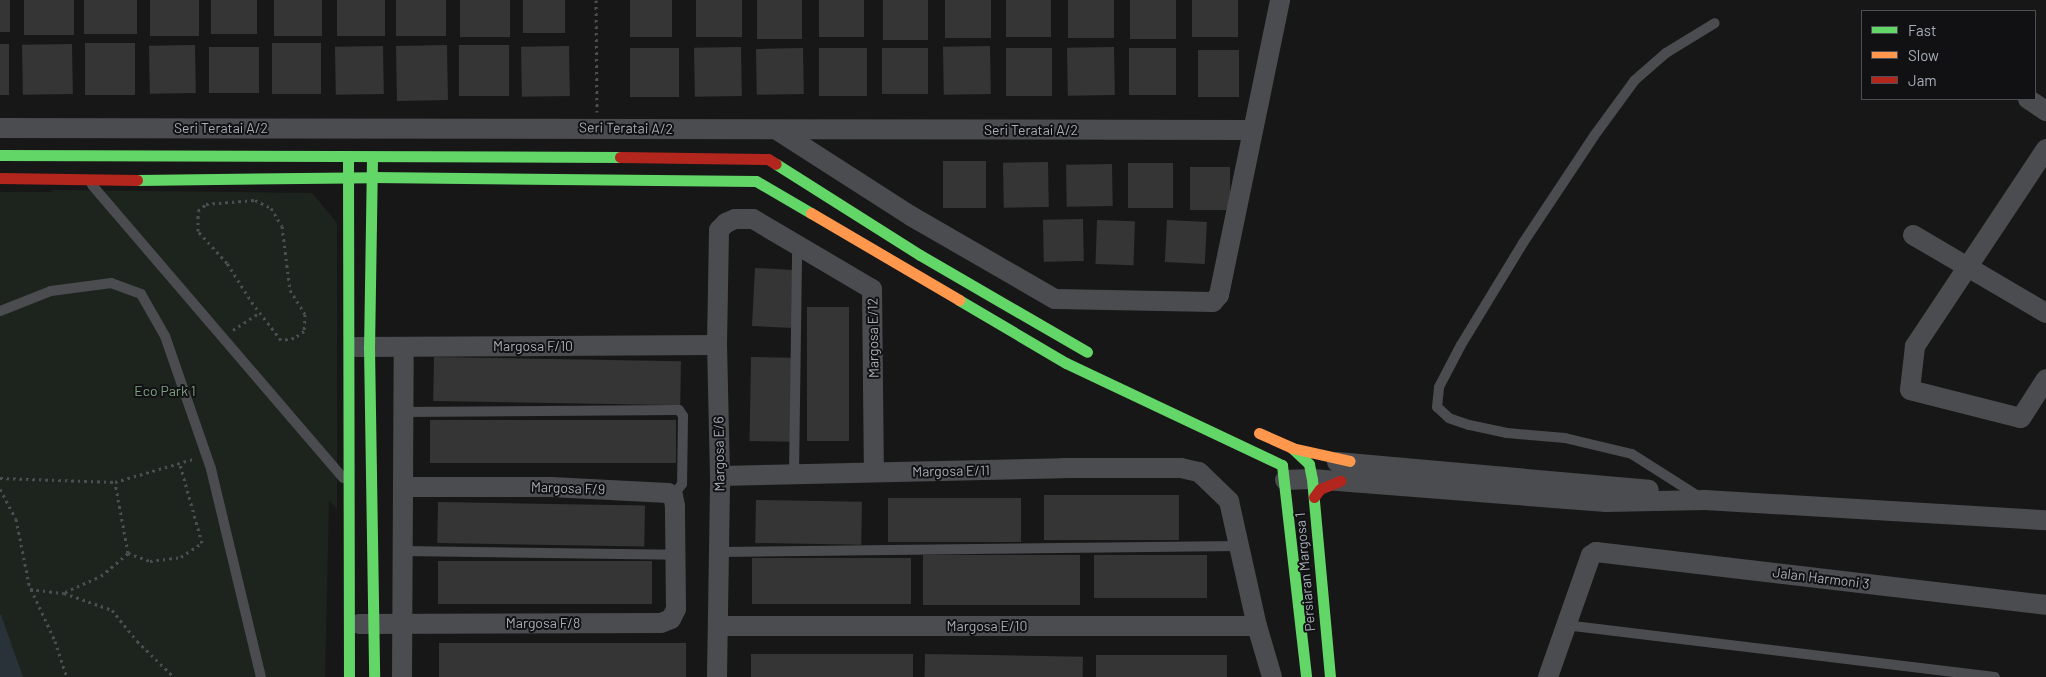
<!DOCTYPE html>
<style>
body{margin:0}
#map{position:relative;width:2046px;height:677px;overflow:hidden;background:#171717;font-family:Barlow,sans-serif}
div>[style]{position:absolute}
.green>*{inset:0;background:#1d241e}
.water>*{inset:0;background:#2a3239}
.building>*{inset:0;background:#353536;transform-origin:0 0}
.path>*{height:3px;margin-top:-1.5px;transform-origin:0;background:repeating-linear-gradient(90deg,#4d4e52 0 2.5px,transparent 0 6.5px)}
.lane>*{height:10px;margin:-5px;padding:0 5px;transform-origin:5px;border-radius:5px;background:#4b4c50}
.street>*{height:20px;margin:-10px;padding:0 10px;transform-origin:10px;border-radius:10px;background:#4b4c50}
.fast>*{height:11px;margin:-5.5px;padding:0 5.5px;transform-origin:5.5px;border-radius:5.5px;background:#63d668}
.slow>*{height:11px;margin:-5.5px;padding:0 5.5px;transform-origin:5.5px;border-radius:5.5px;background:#ff974d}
.jam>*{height:11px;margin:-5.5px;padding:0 5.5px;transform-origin:5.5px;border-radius:5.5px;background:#b3261e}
span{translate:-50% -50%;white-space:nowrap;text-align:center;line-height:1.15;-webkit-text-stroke:4px #111113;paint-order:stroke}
.street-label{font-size:14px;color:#a8adb8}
.park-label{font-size:14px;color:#7fa381}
.legend{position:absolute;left:1861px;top:10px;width:175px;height:90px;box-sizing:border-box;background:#111113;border:1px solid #4d4f55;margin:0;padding:6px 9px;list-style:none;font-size:15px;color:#a8adb8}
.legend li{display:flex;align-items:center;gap:10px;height:25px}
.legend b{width:25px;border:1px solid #4d4f55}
</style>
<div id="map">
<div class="green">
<i style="clip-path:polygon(52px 190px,312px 193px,337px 223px,337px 509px,329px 501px,325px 677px,0 677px,0 192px,53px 192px)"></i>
</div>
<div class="water">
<i style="clip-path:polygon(0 615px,1px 615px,23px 677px,0 677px)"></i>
</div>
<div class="building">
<i style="left:0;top:0;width:10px;height:32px"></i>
<i style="left:24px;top:0;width:50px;height:35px"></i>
<i style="left:84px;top:0;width:53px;height:34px"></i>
<i style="left:150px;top:0;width:49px;height:36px"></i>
<i style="left:211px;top:0;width:46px;height:34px"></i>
<i style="left:274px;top:0;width:48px;height:36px"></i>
<i style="left:337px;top:0;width:48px;height:36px"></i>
<i style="left:396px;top:0;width:50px;height:36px"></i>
<i style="left:460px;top:0;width:50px;height:37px"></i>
<i style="left:523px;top:0;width:42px;height:33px"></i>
<i style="left:630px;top:0;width:42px;height:37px"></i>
<i style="left:696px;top:0;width:46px;height:37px"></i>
<i style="left:757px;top:0;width:45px;height:39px"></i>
<i style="left:819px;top:0;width:45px;height:37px"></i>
<i style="left:883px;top:0;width:45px;height:40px"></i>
<i style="left:945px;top:0;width:46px;height:38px"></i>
<i style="left:1006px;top:0;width:45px;height:37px"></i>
<i style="left:1068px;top:0;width:46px;height:38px"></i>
<i style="left:1130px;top:0;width:46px;height:39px"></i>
<i style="left:1192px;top:0;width:46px;height:37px"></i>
<i style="left:85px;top:43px;width:50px;height:52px"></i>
<i style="left:321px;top:43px;width:51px;height:49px;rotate:90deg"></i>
<i style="left:0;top:44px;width:9px;height:51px"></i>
<i style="left:72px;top:44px;width:50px;height:50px;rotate:89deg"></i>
<i style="left:195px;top:45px;width:48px;height:46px;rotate:89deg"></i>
<i style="left:447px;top:45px;width:55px;height:51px;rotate:89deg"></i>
<i style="left:459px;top:45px;width:50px;height:51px"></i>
<i style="left:383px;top:46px;width:48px;height:48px;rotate:89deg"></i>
<i style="left:569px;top:46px;width:50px;height:48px;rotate:89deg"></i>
<i style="left:990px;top:46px;width:48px;height:47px;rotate:89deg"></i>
<i style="left:209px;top:47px;width:50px;height:46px"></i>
<i style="left:741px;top:47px;width:49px;height:47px;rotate:89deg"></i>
<i style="left:1114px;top:47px;width:48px;height:47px;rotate:89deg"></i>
<i style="left:630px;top:48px;width:49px;height:49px"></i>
<i style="left:803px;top:48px;width:46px;height:47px;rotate:89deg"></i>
<i style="left:819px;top:48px;width:48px;height:48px"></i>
<i style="left:928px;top:48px;width:46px;height:46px;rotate:90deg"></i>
<i style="left:1006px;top:48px;width:46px;height:48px"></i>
<i style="left:1129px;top:48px;width:47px;height:47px"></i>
<i style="left:1198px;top:50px;width:41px;height:47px"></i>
<i style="left:943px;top:161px;width:43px;height:47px"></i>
<i style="left:1048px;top:162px;width:45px;height:45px;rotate:89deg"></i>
<i style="left:1128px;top:163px;width:45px;height:45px"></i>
<i style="left:1112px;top:164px;width:42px;height:46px;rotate:89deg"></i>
<i style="left:1190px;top:167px;width:40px;height:43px"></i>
<i style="left:1083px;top:219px;width:42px;height:40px;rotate:89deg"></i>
<i style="left:1097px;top:220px;width:38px;height:44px;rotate:2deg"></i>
<i style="left:1167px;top:220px;width:40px;height:42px;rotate:3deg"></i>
<i style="left:755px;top:268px;width:40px;height:58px;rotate:3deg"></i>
<i style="left:807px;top:307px;width:42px;height:134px"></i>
<i style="left:434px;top:357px;width:247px;height:44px;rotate:1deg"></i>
<i style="left:751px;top:357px;width:44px;height:84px;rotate:1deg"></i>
<i style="left:430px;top:420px;width:246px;height:43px"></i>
<i style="left:1044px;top:495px;width:135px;height:45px"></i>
<i style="left:888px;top:498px;width:133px;height:44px"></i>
<i style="left:756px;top:500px;width:106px;height:43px;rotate:1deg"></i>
<i style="left:438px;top:502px;width:207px;height:41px;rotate:1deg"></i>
<i style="left:923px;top:555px;width:157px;height:50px"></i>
<i style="left:1094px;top:555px;width:113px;height:43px"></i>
<i style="left:911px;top:558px;width:46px;height:159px;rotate:90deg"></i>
<i style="left:438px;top:561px;width:214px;height:43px"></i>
<i style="left:439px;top:643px;width:247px;height:34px"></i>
<i style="left:751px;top:654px;width:162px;height:23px"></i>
<i style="left:925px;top:654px;width:158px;height:23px;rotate:1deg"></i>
<i style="left:1096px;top:655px;width:131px;height:22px"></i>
</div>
<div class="path">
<i style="left:596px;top:0;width:112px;rotate:89.5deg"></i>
<i style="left:255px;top:200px;width:18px;rotate:27deg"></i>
<i style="left:271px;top:208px;width:21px;rotate:59deg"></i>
<i style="left:282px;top:226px;width:64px;rotate:82.9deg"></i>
<i style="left:290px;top:290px;width:28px;rotate:58deg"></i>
<i style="left:305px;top:314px;width:17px;rotate:93deg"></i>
<i style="left:304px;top:331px;width:12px;rotate:145deg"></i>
<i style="left:294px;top:338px;width:13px;rotate:171deg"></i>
<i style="left:281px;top:340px;width:46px;rotate:-127.9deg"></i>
<i style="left:253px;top:304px;width:49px;rotate:-122.4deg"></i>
<i style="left:227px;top:263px;width:43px;rotate:-132.2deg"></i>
<i style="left:198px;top:231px;width:20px;rotate:-90deg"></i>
<i style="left:198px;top:211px;width:11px;rotate:-41deg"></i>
<i style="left:206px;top:204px;width:49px;rotate:-4.7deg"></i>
<i style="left:233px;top:330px;width:31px;rotate:-33deg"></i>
<i style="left:0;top:478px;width:115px;rotate:2deg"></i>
<i style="left:115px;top:482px;width:81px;rotate:-16.4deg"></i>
<i style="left:0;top:489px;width:34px;rotate:62deg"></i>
<i style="left:16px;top:519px;width:71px;rotate:78.7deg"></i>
<i style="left:30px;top:589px;width:34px;rotate:7deg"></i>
<i style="left:64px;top:593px;width:51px;rotate:19.5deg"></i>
<i style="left:112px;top:610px;width:40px;rotate:51deg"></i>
<i style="left:137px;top:641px;width:52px;rotate:44.2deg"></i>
<i style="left:128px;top:553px;width:23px;rotate:20deg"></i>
<i style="left:150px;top:561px;width:31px;rotate:-7deg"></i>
<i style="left:181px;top:557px;width:25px;rotate:-34deg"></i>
<i style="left:202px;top:543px;width:82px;rotate:-105.6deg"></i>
<i style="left:31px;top:589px;width:57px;rotate:65.2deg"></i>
<i style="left:55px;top:641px;width:38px;rotate:72deg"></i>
<i style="left:65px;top:592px;width:39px;rotate:-24deg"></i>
<i style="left:101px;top:576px;width:35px;rotate:-40deg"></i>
<i style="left:128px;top:553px;width:72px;rotate:-100.4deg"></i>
</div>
<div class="lane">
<i style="left:92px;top:185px;width:386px;rotate:49.4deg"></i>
<i style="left:0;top:311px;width:55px;rotate:-21.4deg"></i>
<i style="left:51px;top:291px;width:61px;rotate:-7.6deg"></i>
<i style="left:111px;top:283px;width:32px;rotate:20deg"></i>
<i style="left:141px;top:294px;width:48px;rotate:60.3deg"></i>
<i style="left:165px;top:336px;width:141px;rotate:70.9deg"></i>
<i style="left:211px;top:469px;width:214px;rotate:76.5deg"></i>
<i style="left:404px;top:412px;width:275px;rotate:-0.4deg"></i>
<i style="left:679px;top:410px;width:7px;rotate:56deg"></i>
<i style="left:683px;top:416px;width:68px;rotate:90.8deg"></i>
<i style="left:682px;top:484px;width:15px;rotate:127deg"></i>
<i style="left:794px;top:474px;width:229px;rotate:-89.2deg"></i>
<i style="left:1701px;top:498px;width:82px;rotate:-147.5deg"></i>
<i style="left:1632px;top:454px;width:69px;rotate:-166.6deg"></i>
<i style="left:1565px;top:438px;width:58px;rotate:-175.1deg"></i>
<i style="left:1507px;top:433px;width:39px;rotate:-168deg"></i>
<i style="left:1469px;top:425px;width:21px;rotate:-161deg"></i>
<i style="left:1449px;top:418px;width:16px;rotate:-137deg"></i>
<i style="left:1437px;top:407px;width:20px;rotate:-84deg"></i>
<i style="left:1439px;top:387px;width:47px;rotate:-62.4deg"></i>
<i style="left:1461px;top:345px;width:119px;rotate:-58.7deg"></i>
<i style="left:1523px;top:243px;width:128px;rotate:-56.4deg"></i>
<i style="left:1594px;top:136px;width:69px;rotate:-53.8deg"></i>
<i style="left:1635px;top:80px;width:41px;rotate:-41.1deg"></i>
<i style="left:1666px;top:53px;width:57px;rotate:-31.5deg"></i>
<i style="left:402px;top:551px;width:274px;rotate:0.8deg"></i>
<i style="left:717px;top:552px;width:522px;rotate:-0.66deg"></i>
<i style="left:1565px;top:625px;width:433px;rotate:6.9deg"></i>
</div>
<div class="street">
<i style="left:2028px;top:99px;width:22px;rotate:34deg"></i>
<i style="left:0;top:128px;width:1251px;rotate:0.09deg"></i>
<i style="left:777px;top:130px;width:159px;rotate:32.7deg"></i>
<i style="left:911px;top:216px;width:166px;rotate:30deg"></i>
<i style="left:1055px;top:299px;width:158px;rotate:1.1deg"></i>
<i style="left:1213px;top:302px;width:9px;rotate:-49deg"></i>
<i style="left:1219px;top:295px;width:301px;rotate:-78.3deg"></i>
<i style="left:2046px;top:149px;width:237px;rotate:123.6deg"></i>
<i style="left:1915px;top:346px;width:44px;rotate:96.5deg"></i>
<i style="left:1910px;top:390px;width:114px;rotate:14.2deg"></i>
<i style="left:2021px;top:418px;width:46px;rotate:-57.3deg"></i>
<i style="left:1913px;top:235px;width:154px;rotate:30.4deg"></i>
<i style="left:356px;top:347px;width:361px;rotate:-0.3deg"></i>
<i style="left:1337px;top:462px;width:313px;rotate:5.1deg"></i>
<i style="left:720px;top:476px;width:343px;rotate:-1.3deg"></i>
<i style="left:1063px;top:468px;width:118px"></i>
<i style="left:1181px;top:468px;width:18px;rotate:13deg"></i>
<i style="left:1199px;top:472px;width:42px;rotate:44deg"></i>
<i style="left:1229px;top:501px;width:128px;rotate:77.4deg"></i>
<i style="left:1257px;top:626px;width:53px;rotate:73.6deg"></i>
<i style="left:1285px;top:480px;width:27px;rotate:-2deg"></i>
<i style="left:1312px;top:479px;width:295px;rotate:4.5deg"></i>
<i style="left:1606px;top:502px;width:99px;rotate:-1.2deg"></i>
<i style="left:1705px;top:500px;width:342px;rotate:3.4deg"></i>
<i style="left:359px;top:624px;width:302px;rotate:-0.2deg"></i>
<i style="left:661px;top:623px;width:11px;rotate:-22deg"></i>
<i style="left:671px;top:619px;width:11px;rotate:-63deg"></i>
<i style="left:676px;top:609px;width:103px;rotate:-90.6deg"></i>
<i style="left:675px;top:506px;width:10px;rotate:-101deg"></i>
<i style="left:673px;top:496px;width:6px;rotate:-149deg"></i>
<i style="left:668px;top:493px;width:117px;rotate:-177.1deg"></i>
<i style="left:551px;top:487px;width:148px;rotate:180deg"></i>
<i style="left:718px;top:626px;width:539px"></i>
<i style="left:402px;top:677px;width:330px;rotate:-89.7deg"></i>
<i style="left:717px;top:677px;width:201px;rotate:-89.1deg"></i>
<i style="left:720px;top:476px;width:131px;rotate:-91.3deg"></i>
<i style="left:717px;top:345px;width:115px;rotate:-89deg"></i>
<i style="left:719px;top:230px;width:10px;rotate:-45deg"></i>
<i style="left:726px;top:223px;width:10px;rotate:-24deg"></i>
<i style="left:735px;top:219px;width:18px"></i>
<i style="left:753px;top:219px;width:138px;rotate:30.5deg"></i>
<i style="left:872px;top:289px;width:183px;rotate:89.4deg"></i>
<i style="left:1548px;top:677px;width:129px;rotate:-70.6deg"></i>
<i style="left:1591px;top:555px;width:6px;rotate:-31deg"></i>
<i style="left:1596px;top:552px;width:453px;rotate:6.7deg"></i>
</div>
<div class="fast">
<i style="left:0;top:155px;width:620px;rotate:0.18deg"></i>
<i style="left:348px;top:159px;width:518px;rotate:89.89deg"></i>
<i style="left:372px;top:159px;width:188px;rotate:90.9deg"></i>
<i style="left:369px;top:347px;width:330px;rotate:89.1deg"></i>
<i style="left:776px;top:164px;width:170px;rotate:32.3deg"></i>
<i style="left:920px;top:255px;width:193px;rotate:30.1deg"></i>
<i style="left:137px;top:180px;width:235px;rotate:-0.7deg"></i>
<i style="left:372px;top:177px;width:384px;rotate:0.6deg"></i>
<i style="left:756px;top:181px;width:64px;rotate:30.2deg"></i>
<i style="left:959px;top:300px;width:124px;rotate:30.5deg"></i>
<i style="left:1066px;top:363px;width:239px;rotate:25.3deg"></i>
<i style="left:1282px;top:465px;width:213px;rotate:83.5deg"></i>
<i style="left:1292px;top:448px;width:23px;rotate:43deg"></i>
<i style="left:1309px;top:464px;width:15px;rotate:79deg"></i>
<i style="left:1312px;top:479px;width:199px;rotate:84.8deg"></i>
</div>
<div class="slow">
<i style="left:811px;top:213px;width:172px;rotate:30.4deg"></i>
<i style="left:1259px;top:433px;width:36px;rotate:24deg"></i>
<i style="left:1292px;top:448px;width:59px;rotate:12.6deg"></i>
</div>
<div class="jam">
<i style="left:620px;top:157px;width:148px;rotate:0.8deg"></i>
<i style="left:768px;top:159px;width:9px;rotate:32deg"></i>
<i style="left:0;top:178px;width:137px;rotate:0.8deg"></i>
<i style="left:1314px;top:497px;width:10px;rotate:-53deg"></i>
<i style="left:1320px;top:489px;width:22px;rotate:-22deg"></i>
</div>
<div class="street-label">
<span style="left:221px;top:128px">Seri Teratai A/2</span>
<span style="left:626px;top:128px;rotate:1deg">Seri Teratai A/2</span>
<span style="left:1031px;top:130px">Seri Teratai A/2</span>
<span style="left:873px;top:338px;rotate:-91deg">Margosa E/12</span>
<span style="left:533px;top:346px">Margosa F/10</span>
<span style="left:719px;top:454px;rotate:-91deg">Margosa E/6</span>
<span style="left:951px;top:471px;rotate:-1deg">Margosa E/11</span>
<span style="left:568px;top:488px;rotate:2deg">Margosa F/9</span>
<span style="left:1305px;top:572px;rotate:-95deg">Persiaran Margosa 1</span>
<span style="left:1821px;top:578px;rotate:7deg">Jalan Harmoni 3</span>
<span style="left:543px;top:623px">Margosa F/8</span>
<span style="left:987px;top:626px">Margosa E/10</span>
</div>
<div class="park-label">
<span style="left:165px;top:391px">Eco Park 1</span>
</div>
<ul class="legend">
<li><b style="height:6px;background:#63d668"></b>Fast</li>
<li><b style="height:6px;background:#ff974d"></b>Slow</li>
<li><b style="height:6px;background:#b3261e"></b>Jam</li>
</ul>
</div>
